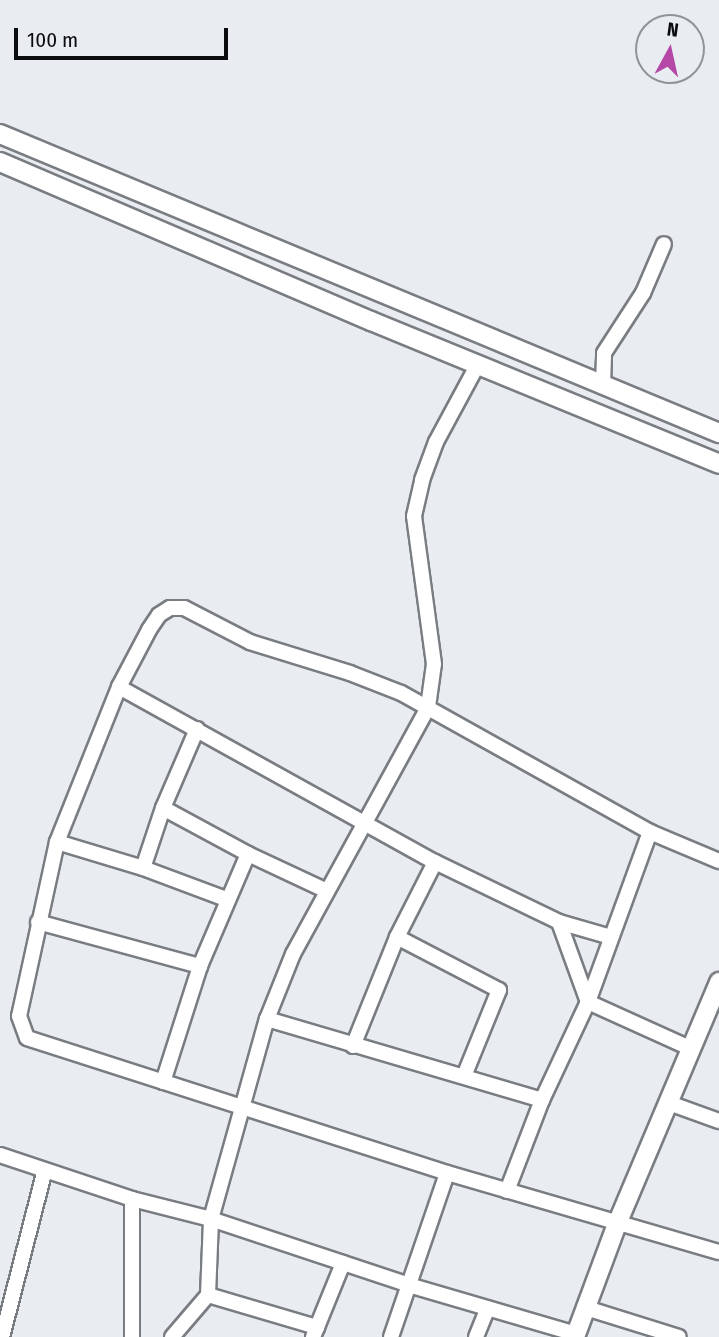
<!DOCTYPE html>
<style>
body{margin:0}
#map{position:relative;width:719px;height:1337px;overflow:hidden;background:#e9edf2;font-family:"Fira Sans Condensed",sans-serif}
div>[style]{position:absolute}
.roads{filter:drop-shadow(2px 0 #797d82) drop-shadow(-2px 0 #797d82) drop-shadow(0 2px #797d82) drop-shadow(0 -2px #797d82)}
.minor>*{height:14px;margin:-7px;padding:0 7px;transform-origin:7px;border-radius:7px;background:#fff}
.tertiary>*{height:18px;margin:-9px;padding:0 9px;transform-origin:9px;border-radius:9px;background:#fff}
span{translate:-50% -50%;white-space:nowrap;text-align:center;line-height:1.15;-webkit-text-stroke:7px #e9edf2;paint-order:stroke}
.north{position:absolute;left:635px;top:14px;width:70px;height:70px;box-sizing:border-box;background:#e9edf2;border:2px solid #909397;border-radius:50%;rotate:8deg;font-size:19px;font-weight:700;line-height:28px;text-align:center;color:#0b0c0e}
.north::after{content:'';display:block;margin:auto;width:24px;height:32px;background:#b548a7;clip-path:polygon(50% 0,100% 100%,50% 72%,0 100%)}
.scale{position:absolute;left:14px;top:28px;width:214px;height:32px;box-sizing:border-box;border:4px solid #0b0c0e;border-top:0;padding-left:9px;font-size:21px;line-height:24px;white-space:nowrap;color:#0b0c0e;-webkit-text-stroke:5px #e9edf2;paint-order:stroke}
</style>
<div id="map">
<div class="roads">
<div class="minor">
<i style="left:603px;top:385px;width:32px;rotate:-88deg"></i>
<i style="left:604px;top:353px;width:72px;rotate:-57deg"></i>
<i style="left:643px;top:293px;width:53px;rotate:-66.8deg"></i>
<i style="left:119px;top:687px;width:361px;rotate:29deg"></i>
<i style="left:435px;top:862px;width:138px;rotate:25.8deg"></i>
<i style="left:559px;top:922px;width:54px;rotate:16.1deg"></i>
<i style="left:197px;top:729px;width:86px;rotate:113.3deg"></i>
<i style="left:163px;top:808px;width:63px;rotate:108.4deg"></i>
<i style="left:143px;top:868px;width:89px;rotate:20.5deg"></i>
<i style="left:163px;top:808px;width:97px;rotate:28.4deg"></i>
<i style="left:248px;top:854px;width:87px;rotate:25.1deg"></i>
<i style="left:57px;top:842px;width:90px;rotate:16.8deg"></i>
<i style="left:719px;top:861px;width:75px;rotate:-157.2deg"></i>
<i style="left:650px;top:832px;width:285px;rotate:-150.8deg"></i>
<i style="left:401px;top:693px;width:55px;rotate:-158.6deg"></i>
<i style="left:350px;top:673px;width:105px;rotate:-162.8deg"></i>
<i style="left:250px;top:642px;width:74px;rotate:-152.7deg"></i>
<i style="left:184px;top:608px;width:14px;rotate:180deg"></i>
<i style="left:170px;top:608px;width:13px;rotate:148deg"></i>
<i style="left:159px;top:615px;width:18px;rotate:124deg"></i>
<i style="left:149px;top:630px;width:64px;rotate:117.8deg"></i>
<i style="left:119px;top:687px;width:167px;rotate:111.8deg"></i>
<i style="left:57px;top:842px;width:178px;rotate:102.3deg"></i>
<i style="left:19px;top:1016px;width:23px;rotate:70deg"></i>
<i style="left:27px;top:1038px;width:441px;rotate:17.8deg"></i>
<i style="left:447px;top:1173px;width:283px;rotate:16.2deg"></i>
<i style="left:38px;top:922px;width:168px;rotate:15.2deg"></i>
<i style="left:559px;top:922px;width:85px;rotate:70.1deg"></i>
<i style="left:588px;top:1002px;width:114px;rotate:24.3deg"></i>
<i style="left:397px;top:937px;width:115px;rotate:27.5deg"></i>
<i style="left:499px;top:990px;width:93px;rotate:112.1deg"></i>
<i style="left:267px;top:1019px;width:287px;rotate:16.4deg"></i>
<i style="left:353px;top:1046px;width:118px;rotate:-68deg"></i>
<i style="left:397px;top:937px;width:84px;rotate:-63.1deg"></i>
<i style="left:163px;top:1082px;width:122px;rotate:-72.3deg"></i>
<i style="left:200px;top:966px;width:122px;rotate:-66.8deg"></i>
<i style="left:669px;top:1103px;width:53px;rotate:19.8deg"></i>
<i style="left:0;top:1155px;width:139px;rotate:18.4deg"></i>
<i style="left:132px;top:1199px;width:81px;rotate:14.2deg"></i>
<i style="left:211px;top:1219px;width:212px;rotate:18.4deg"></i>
<i style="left:412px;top:1286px;width:171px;rotate:16.3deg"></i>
<i style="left:507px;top:1191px;width:97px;rotate:-69deg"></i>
<i style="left:542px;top:1100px;width:108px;rotate:-64.9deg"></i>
<i style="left:588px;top:1002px;width:181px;rotate:-70deg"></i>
<i style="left:208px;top:1295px;width:114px;rotate:16.4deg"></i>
<i style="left:586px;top:1308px;width:97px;rotate:17.3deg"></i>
<i style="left:2px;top:1337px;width:172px;rotate:-75.6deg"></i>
<i style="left:132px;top:1337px;width:138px;rotate:-90deg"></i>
<i style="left:172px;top:1337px;width:55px;rotate:-49.4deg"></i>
<i style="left:208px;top:1295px;width:76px;rotate:-87.7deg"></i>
<i style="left:211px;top:1219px;width:208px;rotate:-74.4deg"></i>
<i style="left:267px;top:1019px;width:70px;rotate:-68.2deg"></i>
<i style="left:293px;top:954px;width:281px;rotate:-61.3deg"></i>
<i style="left:428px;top:707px;width:43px;rotate:-82.1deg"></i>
<i style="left:434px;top:664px;width:149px;rotate:-97.7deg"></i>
<i style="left:414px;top:516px;width:37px;rotate:-77deg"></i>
<i style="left:422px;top:480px;width:40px;rotate:-69.8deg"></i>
<i style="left:436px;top:442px;width:89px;rotate:-61.7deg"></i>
<i style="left:313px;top:1337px;width:80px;rotate:-67.9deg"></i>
<i style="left:391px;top:1337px;width:173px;rotate:-71.1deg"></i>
<i style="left:476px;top:1337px;width:31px;rotate:-68deg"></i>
</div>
<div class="tertiary">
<i style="left:0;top:134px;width:779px;rotate:22.58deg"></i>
<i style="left:0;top:162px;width:404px;rotate:23.2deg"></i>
<i style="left:371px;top:321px;width:376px;rotate:22.3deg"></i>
<i style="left:575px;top:1337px;width:121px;rotate:-69.6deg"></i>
<i style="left:617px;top:1224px;width:263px;rotate:-67.1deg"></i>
</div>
</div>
<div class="north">N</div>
<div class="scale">100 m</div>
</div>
